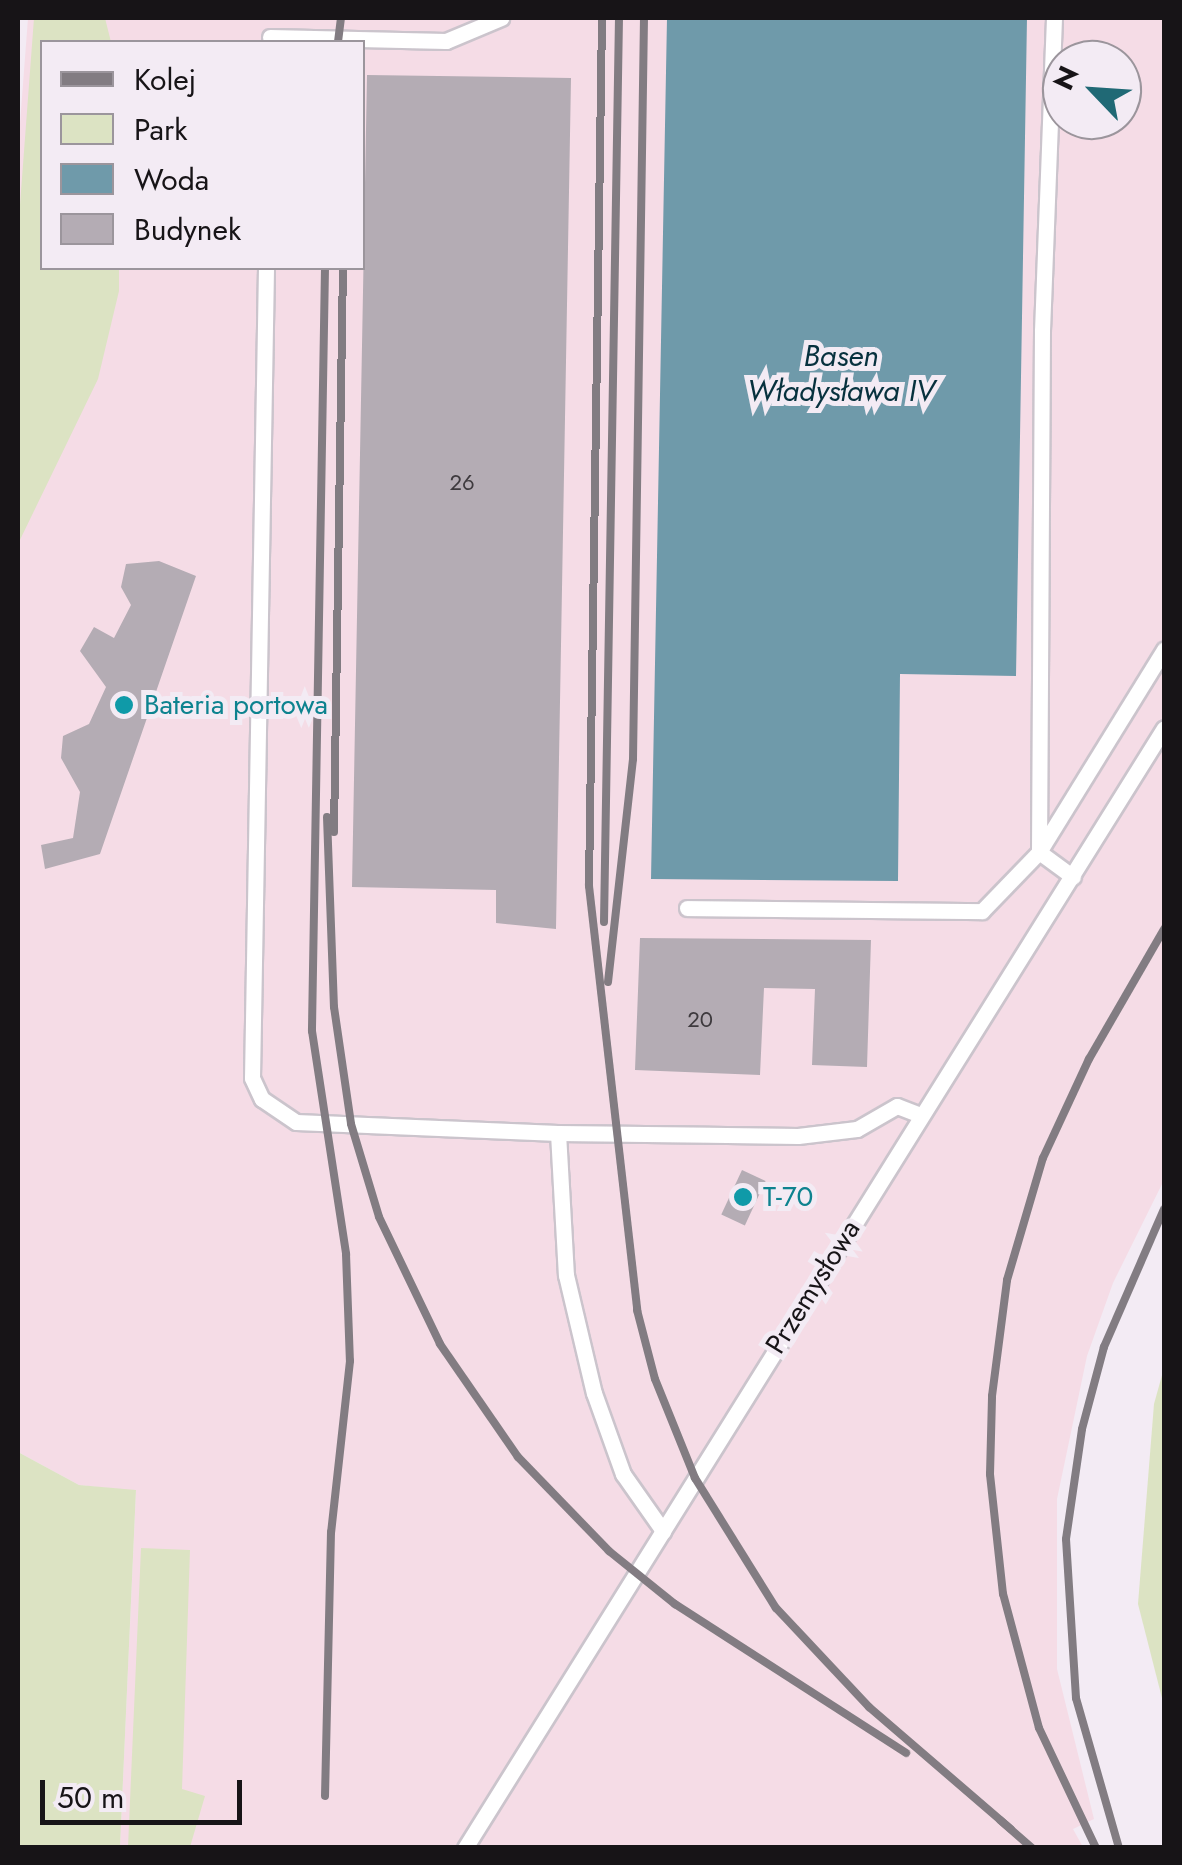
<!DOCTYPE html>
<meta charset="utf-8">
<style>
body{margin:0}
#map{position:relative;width:1182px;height:1865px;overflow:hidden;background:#f3ebf4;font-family:Jost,sans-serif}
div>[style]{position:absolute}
.industrial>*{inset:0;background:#f5dce6}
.green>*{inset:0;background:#dce3c3}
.water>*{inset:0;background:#6f9aaa}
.building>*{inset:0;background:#b4acb4;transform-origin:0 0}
.roads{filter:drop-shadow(2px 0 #cbc4cc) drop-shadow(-2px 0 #cbc4cc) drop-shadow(0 2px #cbc4cc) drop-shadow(0 -2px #cbc4cc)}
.service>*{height:15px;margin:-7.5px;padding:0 7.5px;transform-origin:7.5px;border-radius:7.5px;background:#fff}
.rail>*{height:8px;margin:-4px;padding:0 4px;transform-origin:4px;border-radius:4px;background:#827c82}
.dots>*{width:28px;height:28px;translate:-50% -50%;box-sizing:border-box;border:5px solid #f3ebf4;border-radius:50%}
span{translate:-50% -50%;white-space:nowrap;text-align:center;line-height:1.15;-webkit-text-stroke:10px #f3ebf4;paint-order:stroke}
.number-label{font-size:22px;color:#3e3a3e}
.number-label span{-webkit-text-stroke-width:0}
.culture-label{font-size:28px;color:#0d838f}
.left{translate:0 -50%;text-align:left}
.street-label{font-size:28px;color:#171417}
.water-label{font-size:30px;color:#07313e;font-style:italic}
.frame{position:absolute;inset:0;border:20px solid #171417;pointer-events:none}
.legend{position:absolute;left:40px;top:40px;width:325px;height:230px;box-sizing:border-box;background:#f3ebf4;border:2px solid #9b959c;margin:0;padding:12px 18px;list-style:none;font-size:30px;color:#171417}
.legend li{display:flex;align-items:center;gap:20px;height:50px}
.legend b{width:50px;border:2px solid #9b959c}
.north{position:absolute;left:1042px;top:40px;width:100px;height:100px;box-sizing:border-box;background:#f3ebf4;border:2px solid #9b959c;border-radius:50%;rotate:295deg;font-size:28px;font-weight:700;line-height:40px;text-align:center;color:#171417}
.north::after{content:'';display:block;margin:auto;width:35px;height:45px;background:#206975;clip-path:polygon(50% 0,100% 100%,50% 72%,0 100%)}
.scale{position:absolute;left:40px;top:1780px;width:202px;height:45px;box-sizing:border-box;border:5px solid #171417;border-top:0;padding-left:12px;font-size:30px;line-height:35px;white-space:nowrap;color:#171417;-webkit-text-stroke:8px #f3ebf4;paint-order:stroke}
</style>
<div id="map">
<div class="industrial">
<i style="clip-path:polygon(evenodd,28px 18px,1164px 18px,1164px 1180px,1113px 1283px,1087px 1356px,1057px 1499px,1057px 1669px,1094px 1819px,1073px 1829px,1083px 1847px,120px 1847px,136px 1491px,79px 1485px,18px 1452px,18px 150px,28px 18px,42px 42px,362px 42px,362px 268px,42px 268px,42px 42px,28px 18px,1062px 60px,1122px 60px,1122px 120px,1062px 120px,1062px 60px)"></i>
</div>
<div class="green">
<i style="clip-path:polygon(34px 18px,105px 18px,111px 42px,42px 42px,42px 268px,119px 268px,119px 291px,98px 379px,18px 544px,18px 231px)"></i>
<i style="clip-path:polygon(1164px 1368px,1164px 1706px,1138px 1604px,1154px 1404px)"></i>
<i style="clip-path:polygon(18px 1452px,79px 1485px,136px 1490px,120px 1847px,18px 1847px)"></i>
<i style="clip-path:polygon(141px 1548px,190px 1550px,182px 1789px,205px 1796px,190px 1847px,128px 1847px)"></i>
</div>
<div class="water">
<i style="clip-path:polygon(667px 18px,1027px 18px,1016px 676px,900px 674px,898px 881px,651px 879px)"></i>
</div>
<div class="building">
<i style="clip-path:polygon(367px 75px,571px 78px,556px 929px,496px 923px,496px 890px,352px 887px)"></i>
<i style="clip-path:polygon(159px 561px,196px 576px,100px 854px,45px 869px,41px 845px,73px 838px,80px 792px,61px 758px,63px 736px,89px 724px,106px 687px,80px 651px,94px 627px,114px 638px,131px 605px,121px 587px,126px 564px)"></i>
<i style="clip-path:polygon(640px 938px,871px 940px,867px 1067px,812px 1065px,815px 989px,764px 988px,760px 1075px,635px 1070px)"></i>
<i style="left:742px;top:1170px;width:26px;height:49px;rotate:25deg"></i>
</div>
<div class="roads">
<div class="service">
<i style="left:1054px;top:18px;width:313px;rotate:92.2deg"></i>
<i style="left:1042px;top:331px;width:521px;rotate:90.33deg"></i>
<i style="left:1039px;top:852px;width:42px;rotate:36.3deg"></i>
<i style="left:270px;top:37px;width:176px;rotate:1.3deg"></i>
<i style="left:446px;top:41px;width:60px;rotate:-22.7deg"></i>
<i style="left:266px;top:268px;width:810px;rotate:90.99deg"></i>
<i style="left:252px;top:1078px;width:23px;rotate:65deg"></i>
<i style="left:262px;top:1099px;width:41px;rotate:34.1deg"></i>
<i style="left:296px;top:1122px;width:262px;rotate:2.4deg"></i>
<i style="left:558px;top:1133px;width:142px;rotate:86.8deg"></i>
<i style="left:566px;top:1275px;width:121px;rotate:76.7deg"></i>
<i style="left:594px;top:1393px;width:86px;rotate:70.3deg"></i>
<i style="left:623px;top:1474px;width:70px;rotate:54.9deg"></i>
<i style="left:687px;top:908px;width:295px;rotate:0.6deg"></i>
<i style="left:982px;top:911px;width:82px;rotate:-46deg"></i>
<i style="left:1039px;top:852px;width:238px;rotate:-58.3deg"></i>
<i style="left:558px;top:1133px;width:240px;rotate:0.7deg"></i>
<i style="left:798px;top:1136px;width:59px;rotate:-6.8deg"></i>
<i style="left:857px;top:1129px;width:46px;rotate:-29.9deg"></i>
<i style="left:897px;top:1106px;width:25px;rotate:21deg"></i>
<i style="left:465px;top:1848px;width:1320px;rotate:-58.03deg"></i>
</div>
</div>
<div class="rail">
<i style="left:602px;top:18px;width:868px;rotate:90.86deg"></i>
<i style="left:589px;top:886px;width:427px;rotate:83.5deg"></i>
<i style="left:637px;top:1310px;width:71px;rotate:75.4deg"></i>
<i style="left:655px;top:1379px;width:107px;rotate:68deg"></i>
<i style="left:695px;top:1478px;width:153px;rotate:58.1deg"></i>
<i style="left:776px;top:1608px;width:136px;rotate:46.8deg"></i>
<i style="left:869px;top:1707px;width:187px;rotate:40.7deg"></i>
<i style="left:338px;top:42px;width:24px;rotate:-83deg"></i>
<i style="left:325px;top:268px;width:763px;rotate:90.98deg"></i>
<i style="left:312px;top:1031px;width:226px;rotate:81.3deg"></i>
<i style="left:346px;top:1254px;width:107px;rotate:87.9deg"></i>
<i style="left:350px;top:1361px;width:172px;rotate:96.3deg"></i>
<i style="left:331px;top:1532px;width:264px;rotate:91.3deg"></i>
<i style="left:327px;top:817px;width:190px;rotate:87.9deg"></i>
<i style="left:334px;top:1007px;width:118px;rotate:81.7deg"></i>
<i style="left:351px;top:1124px;width:97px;rotate:73.2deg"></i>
<i style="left:379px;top:1217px;width:141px;rotate:64.3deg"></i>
<i style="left:440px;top:1344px;width:137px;rotate:55.4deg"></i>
<i style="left:518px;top:1457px;width:131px;rotate:45.9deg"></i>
<i style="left:609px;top:1551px;width:85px;rotate:38.8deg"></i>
<i style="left:675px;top:1604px;width:275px;rotate:32.8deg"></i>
<i style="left:334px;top:832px;width:564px;rotate:-89.09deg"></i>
<i style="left:604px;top:922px;width:904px;rotate:-89.05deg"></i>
<i style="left:608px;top:982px;width:224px;rotate:-83.6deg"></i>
<i style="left:633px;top:759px;width:741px;rotate:-89.15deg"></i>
<i style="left:1000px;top:1820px;width:43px;rotate:41.2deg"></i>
<i style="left:1096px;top:1848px;width:133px;rotate:-115.4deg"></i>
<i style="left:1039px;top:1728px;width:139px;rotate:-105deg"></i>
<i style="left:1003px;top:1594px;width:121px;rotate:-96.2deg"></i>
<i style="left:990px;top:1474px;width:78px;rotate:-88.5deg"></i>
<i style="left:992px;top:1396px;width:117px;rotate:-82.6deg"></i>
<i style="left:1007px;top:1280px;width:127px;rotate:-73.6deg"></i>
<i style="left:1043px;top:1158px;width:109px;rotate:-65.1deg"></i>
<i style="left:1089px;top:1059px;width:150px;rotate:-60deg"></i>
<i style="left:1119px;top:1848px;width:156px;rotate:-106deg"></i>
<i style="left:1076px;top:1698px;width:159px;rotate:-93.6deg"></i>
<i style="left:1066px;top:1539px;width:111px;rotate:-81.7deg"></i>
<i style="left:1082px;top:1429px;width:85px;rotate:-75deg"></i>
<i style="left:1104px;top:1347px;width:150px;rotate:-66.5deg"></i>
</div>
<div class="dots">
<i style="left:124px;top:705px;background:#0f9aa8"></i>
<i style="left:743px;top:1197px;background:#0f9aa8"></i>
</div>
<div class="number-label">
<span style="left:462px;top:483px">26</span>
<span style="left:700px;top:1020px">20</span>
</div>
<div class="culture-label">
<span class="left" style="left:144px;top:705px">Bateria portowa</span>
<span class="left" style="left:763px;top:1197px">T-70</span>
</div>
<div class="street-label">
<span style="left:813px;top:1287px;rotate:-58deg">Przemysłowa</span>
</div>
<div class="water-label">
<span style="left:841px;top:373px">Basen<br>Władysława IV</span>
</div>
<div class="frame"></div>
<ul class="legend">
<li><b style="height:12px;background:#827c82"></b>Kolej</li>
<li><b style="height:28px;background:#dce3c3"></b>Park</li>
<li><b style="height:28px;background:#6f9aaa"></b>Woda</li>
<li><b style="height:28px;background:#b4acb4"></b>Budynek</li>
</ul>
<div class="north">N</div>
<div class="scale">50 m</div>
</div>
